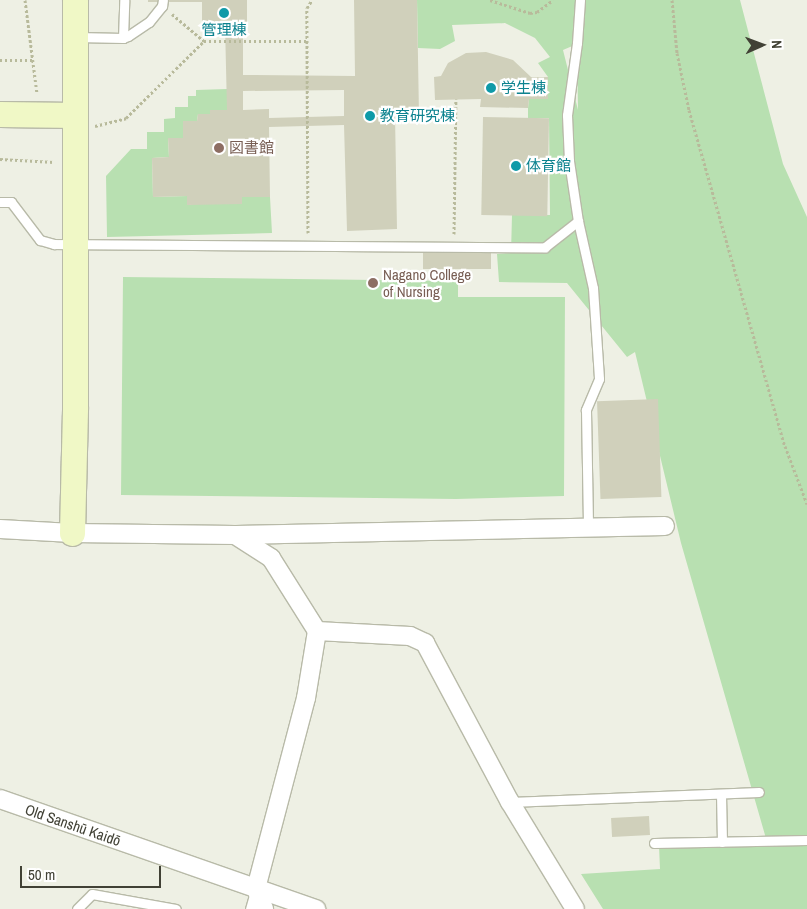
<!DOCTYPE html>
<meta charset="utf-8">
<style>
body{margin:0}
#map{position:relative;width:807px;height:909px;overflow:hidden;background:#eef0e4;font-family:"Archivo Narrow","Noto Sans JP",sans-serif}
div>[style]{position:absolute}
.green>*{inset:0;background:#b8e0b1}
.building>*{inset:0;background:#d0d0bb;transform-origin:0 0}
.path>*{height:3px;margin-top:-1.5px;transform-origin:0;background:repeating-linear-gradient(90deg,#b8ba9b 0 2.5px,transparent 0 5px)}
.roads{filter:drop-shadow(1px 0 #b8baa8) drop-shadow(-1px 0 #b8baa8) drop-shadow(0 1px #b8baa8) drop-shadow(0 -1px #b8baa8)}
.lane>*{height:9px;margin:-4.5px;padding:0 4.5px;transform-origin:4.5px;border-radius:4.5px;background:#fff}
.street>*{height:18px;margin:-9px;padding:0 9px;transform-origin:9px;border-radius:9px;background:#fff}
.secondary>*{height:25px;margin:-12.5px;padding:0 12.5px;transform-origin:12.5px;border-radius:12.5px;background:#f0f8c6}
.dots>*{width:14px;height:14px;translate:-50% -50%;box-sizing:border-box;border:2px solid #fff;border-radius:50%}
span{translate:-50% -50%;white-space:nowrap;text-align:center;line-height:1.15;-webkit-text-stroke:4.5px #fff;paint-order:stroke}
.culture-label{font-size:15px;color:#0d838f}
.left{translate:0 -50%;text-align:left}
.education-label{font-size:15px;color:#785e54}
.street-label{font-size:15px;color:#414135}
.north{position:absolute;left:737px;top:20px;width:50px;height:50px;-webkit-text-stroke:4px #fff;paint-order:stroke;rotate:88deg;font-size:14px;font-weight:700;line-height:20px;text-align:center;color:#414135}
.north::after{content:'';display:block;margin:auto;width:18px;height:22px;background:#414135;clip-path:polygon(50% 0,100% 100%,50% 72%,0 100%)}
.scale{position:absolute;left:20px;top:866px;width:141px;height:22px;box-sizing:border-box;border:2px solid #414135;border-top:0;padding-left:6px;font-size:15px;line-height:18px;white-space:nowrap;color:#414135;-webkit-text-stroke:4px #fff;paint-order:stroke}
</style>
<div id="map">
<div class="green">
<i style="clip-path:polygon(evenodd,417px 0,740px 0,783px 164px,807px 217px,807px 909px,603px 909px,581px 874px,660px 869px,659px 846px,767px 842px,681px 543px,635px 352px,627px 357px,567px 283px,499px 282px,497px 254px,511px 253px,512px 215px,550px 215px,549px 118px,528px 118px,528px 108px,529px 99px,548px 99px,548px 77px,538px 63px,550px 57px,535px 38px,505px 23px,452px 25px,455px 41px,440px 49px,418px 48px,417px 0,577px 44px,578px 110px,563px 50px,577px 44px)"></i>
<i style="clip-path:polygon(227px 89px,227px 110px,210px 110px,210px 114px,198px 114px,197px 121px,183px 121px,183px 138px,168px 138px,169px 157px,152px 158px,153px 197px,187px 196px,187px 205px,242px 197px,270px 197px,272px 233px,107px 237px,106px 176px,131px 149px,147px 149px,147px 132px,164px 132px,164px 119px,175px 118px,175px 107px,188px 107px,188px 96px,196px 96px,196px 90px)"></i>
<i style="clip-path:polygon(123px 277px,458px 281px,458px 297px,565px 297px,564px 496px,456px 499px,121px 495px)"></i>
</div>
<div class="building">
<i style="clip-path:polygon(evenodd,148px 0,247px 0,247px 25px,243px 24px,243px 75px,355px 76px,354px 0,417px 0,419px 115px,395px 115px,397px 229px,347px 231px,344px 125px,269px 127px,270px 197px,242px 197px,242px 204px,187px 205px,187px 196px,153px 197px,152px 158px,169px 157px,168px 138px,183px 138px,183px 121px,197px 121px,198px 114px,210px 114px,210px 110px,227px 110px,225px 25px,202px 25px,202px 2px,148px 2px,148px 0,344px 90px,344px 116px,269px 118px,269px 109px,243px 110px,243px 91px,344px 90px)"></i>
<i style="clip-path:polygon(486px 52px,513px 60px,531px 77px,548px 77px,548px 99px,529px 99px,528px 108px,480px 107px,481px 99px,435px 100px,434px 77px,441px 76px,448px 63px,466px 53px)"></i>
<i style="left:483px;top:117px;width:66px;height:98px;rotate:1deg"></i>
<i style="left:423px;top:252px;width:68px;height:17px"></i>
<i style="left:658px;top:399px;width:98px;height:61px;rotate:88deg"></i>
<i style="left:649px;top:816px;width:19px;height:38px;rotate:87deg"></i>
</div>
<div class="path">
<i style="left:25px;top:0;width:95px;rotate:82.7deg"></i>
<i style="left:490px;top:0;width:42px;rotate:18deg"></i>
<i style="left:530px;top:13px;width:7px;rotate:-8deg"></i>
<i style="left:537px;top:12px;width:20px;rotate:-37deg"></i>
<i style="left:672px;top:0;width:53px;rotate:84.6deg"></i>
<i style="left:677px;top:53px;width:58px;rotate:78.1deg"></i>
<i style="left:689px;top:110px;width:349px;rotate:74.1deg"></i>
<i style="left:785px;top:446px;width:62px;rotate:69.2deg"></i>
<i style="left:172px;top:14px;width:42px;rotate:40.2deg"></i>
<i style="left:0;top:60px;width:33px"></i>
<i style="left:95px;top:126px;width:32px;rotate:-14deg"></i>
<i style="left:126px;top:118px;width:110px;rotate:-44.6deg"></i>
<i style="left:204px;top:41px;width:103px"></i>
<i style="left:0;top:159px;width:54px;rotate:3.2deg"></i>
<i style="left:308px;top:233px;width:225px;rotate:-90.3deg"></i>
<i style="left:307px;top:8px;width:9px;rotate:-58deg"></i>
<i style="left:454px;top:234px;width:135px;rotate:-89.2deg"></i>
</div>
<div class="roads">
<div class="lane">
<i style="left:580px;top:0;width:43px;rotate:94deg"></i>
<i style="left:577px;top:43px;width:73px;rotate:97.9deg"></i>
<i style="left:567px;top:115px;width:46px;rotate:87.5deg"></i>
<i style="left:569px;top:161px;width:61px;rotate:81.5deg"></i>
<i style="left:578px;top:221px;width:69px;rotate:77.4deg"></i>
<i style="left:593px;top:288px;width:91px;rotate:86.2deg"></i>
<i style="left:599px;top:379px;width:34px;rotate:113deg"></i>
<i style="left:586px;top:410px;width:118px;rotate:89deg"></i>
<i style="left:77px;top:37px;width:46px;rotate:1.2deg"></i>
<i style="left:123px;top:38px;width:5px;rotate:-22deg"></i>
<i style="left:128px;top:36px;width:25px;rotate:-34deg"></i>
<i style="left:149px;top:22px;width:21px;rotate:-51deg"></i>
<i style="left:162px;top:6px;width:6px;rotate:-81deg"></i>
<i style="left:123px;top:38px;width:38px;rotate:-88deg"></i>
<i style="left:0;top:202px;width:11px"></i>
<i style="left:11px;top:202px;width:48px;rotate:52.7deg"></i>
<i style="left:40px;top:240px;width:15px;rotate:16deg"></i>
<i style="left:54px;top:244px;width:491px;rotate:0.4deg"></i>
<i style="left:545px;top:247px;width:42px;rotate:-38.2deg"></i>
<i style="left:721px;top:794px;width:48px;rotate:88.8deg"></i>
<i style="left:510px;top:802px;width:249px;rotate:-2.3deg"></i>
<i style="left:654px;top:843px;width:153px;rotate:-1.1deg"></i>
<i style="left:77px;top:909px;width:21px;rotate:-45deg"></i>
<i style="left:92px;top:894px;width:85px;rotate:10.1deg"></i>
<i style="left:250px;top:909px;width:18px;rotate:-74deg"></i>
</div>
<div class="street">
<i style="left:0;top:529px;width:72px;rotate:3.2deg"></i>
<i style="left:72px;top:533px;width:163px;rotate:0.7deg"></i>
<i style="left:235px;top:535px;width:43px;rotate:32.6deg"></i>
<i style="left:271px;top:558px;width:86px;rotate:57.8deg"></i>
<i style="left:317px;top:631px;width:68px;rotate:99.3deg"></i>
<i style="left:306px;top:698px;width:197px;rotate:104.7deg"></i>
<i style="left:256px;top:889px;width:22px;rotate:68deg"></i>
<i style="left:236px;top:535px;width:429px;rotate:-1.2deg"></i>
<i style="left:317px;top:631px;width:93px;rotate:3.1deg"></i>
<i style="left:410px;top:636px;width:17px;rotate:25deg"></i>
<i style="left:425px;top:643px;width:180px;rotate:61.9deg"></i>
<i style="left:510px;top:802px;width:125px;rotate:58.7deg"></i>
<i style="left:0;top:799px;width:335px;rotate:19.2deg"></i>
</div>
<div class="secondary">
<i style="left:0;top:114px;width:75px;rotate:0.8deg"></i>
<i style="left:72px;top:533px;width:126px;rotate:-88.6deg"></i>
<i style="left:75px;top:407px;width:407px;rotate:-90deg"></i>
</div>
</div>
<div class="dots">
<i style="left:224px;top:13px;background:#0f9aa8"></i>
<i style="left:491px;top:88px;background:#0f9aa8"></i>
<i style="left:370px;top:116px;background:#0f9aa8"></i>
<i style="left:219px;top:148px;background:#8d6e63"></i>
<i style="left:516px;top:166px;background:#0f9aa8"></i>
<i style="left:373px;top:283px;background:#8d6e63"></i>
</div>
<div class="culture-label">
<span style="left:224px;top:30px">管理棟</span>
<span class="left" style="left:501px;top:88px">学生棟</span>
<span class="left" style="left:380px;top:116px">教育研究棟</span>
<span class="left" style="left:526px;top:166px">体育館</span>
</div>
<div class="education-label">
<span class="left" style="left:229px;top:148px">図書館</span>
<span class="left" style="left:383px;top:283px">Nagano College<br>of Nursing</span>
</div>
<div class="street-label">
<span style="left:73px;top:825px;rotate:19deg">Old Sanshū Kaidō</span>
</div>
<div class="north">N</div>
<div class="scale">50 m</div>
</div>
